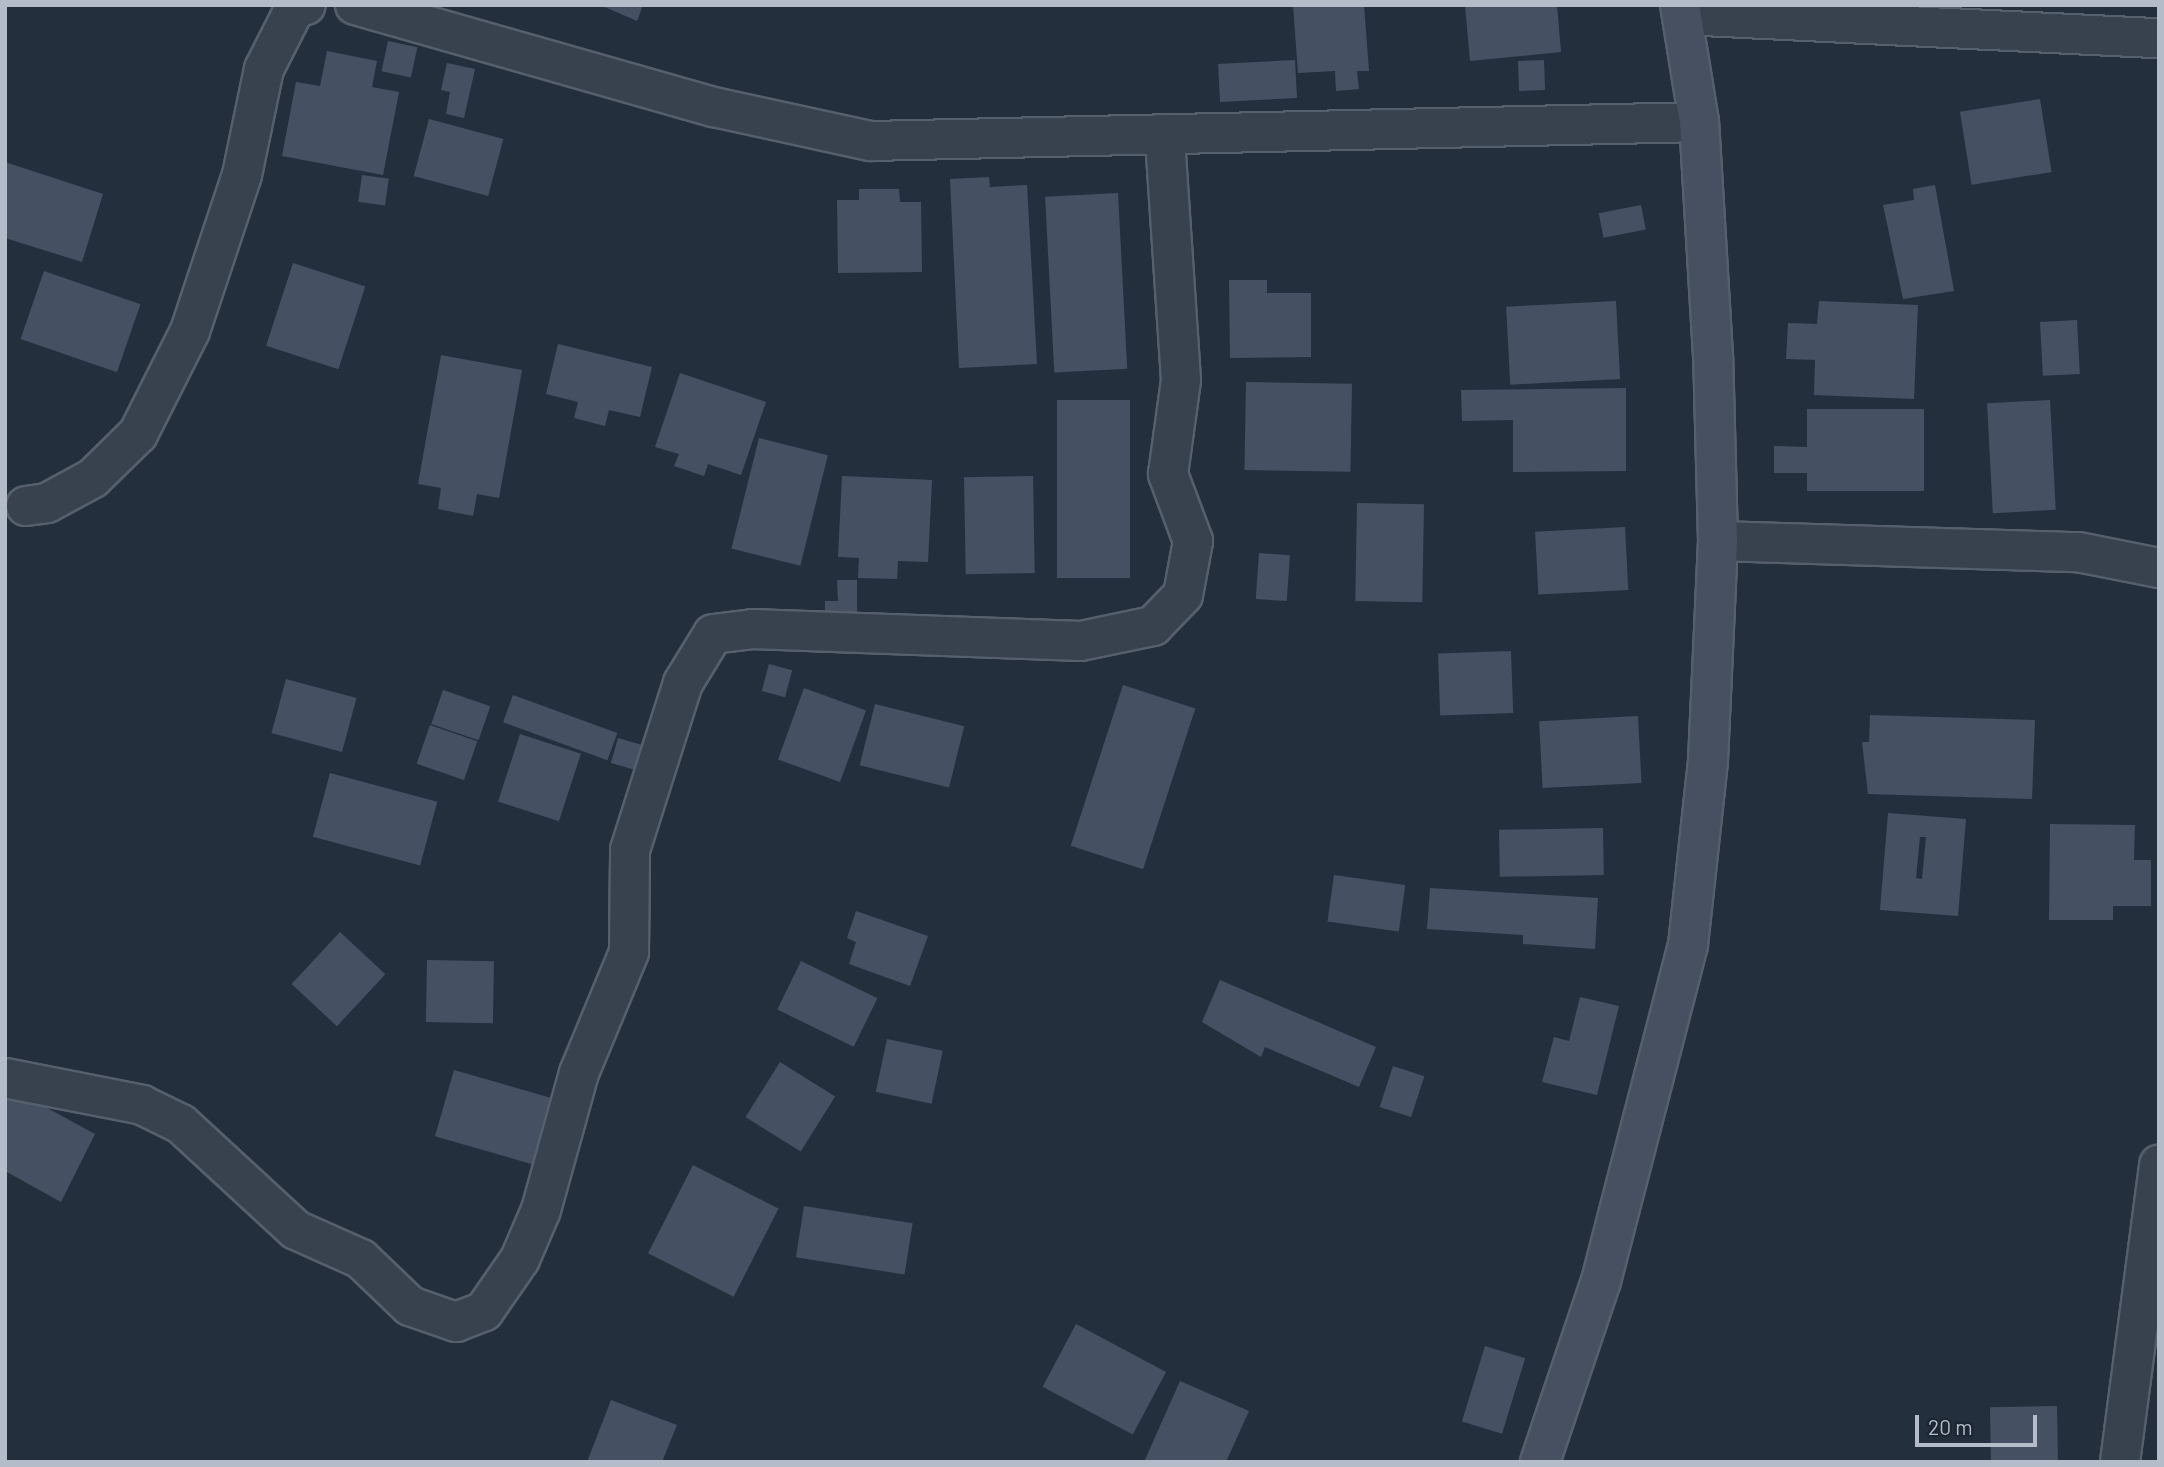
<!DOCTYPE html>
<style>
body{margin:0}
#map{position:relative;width:2164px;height:1467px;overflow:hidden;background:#242f3e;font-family:Barlow,sans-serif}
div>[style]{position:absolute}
.building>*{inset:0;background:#455162;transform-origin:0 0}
.roads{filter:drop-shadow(2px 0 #565f6c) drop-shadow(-2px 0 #565f6c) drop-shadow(0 2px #565f6c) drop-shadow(0 -2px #565f6c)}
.street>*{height:38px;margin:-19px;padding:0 19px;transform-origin:19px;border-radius:19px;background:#38414e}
.secondary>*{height:38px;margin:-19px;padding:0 19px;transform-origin:19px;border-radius:19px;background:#465061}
span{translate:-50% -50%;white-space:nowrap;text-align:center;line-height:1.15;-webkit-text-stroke:5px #1d2633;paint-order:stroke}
.frame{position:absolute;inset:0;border:7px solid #b4bcc9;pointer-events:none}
.scale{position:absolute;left:1915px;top:1415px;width:122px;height:32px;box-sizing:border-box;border:4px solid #b4bcc9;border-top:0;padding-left:9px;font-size:21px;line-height:24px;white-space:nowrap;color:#b4bcc9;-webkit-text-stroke:5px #1d2633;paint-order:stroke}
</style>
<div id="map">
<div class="building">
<i style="clip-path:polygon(600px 5px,643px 5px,637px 21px)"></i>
<i style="clip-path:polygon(1293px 5px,1364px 5px,1369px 71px,1357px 71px,1359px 89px,1336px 91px,1335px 71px,1298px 73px)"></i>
<i style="clip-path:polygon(1465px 5px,1557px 5px,1561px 52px,1470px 61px)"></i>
<i style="left:388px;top:41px;width:30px;height:31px;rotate:12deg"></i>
<i style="clip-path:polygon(327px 51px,377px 61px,372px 87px,399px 92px,383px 175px,282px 156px,296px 82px,320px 86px)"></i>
<i style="left:1295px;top:60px;width:38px;height:77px;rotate:87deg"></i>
<i style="left:1544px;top:60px;width:30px;height:26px;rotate:88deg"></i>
<i style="clip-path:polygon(447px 63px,475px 69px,464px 118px,446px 114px,450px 92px,441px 90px)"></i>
<i style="left:2040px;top:99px;width:74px;height:81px;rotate:81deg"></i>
<i style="left:429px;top:119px;width:77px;height:59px;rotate:15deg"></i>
<i style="clip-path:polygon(5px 162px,103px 194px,82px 262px,5px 238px)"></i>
<i style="left:362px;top:175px;width:27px;height:27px;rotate:8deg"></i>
<i style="clip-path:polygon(989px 177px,990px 187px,1027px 185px,1037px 364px,959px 368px,950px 179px)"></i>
<i style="clip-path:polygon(1935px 185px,1954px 291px,1903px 299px,1883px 205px,1914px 200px,1913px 189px)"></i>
<i style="clip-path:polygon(859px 189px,899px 189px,900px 202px,921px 202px,922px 272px,838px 273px,837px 200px,859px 200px)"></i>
<i style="left:1118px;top:193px;width:176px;height:73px;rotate:87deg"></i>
<i style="left:1641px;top:205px;width:25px;height:43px;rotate:79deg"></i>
<i style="left:293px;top:263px;width:76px;height:87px;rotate:18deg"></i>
<i style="left:44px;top:271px;width:102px;height:72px;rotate:19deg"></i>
<i style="clip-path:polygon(1229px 280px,1267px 280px,1267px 293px,1311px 293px,1311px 357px,1230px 358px)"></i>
<i style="left:1616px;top:301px;width:78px;height:110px;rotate:87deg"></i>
<i style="clip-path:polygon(1819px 301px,1918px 305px,1914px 399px,1814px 395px,1815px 360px,1786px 359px,1788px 323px,1817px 324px)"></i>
<i style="left:2077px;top:320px;width:54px;height:37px;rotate:87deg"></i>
<i style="clip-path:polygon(558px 344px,652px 367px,640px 417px,609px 410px,605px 426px,574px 418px,578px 402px,546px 394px)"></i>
<i style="clip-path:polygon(441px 355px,522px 370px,499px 498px,477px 494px,473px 516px,438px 509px,441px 488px,418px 484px)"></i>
<i style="clip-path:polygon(680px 373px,766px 402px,741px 475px,708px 464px,704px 476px,674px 466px,679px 454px,655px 447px)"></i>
<i style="left:1246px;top:382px;width:106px;height:88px;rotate:1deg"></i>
<i style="clip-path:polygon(1626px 388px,1626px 471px,1513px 472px,1513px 420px,1462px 421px,1461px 390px)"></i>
<i style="left:1057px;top:400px;width:73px;height:178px"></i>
<i style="left:2050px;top:400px;width:110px;height:63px;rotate:87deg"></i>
<i style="clip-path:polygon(1807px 409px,1924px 409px,1924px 491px,1807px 491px,1807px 473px,1774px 473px,1774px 446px,1807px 447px)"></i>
<i style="left:759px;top:438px;width:71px;height:114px;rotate:14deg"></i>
<i style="clip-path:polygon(842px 476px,932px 480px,928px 562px,898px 561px,897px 579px,858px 578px,859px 558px,838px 557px)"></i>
<i style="left:1033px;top:476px;width:97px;height:69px;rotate:89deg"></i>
<i style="left:1357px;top:503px;width:67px;height:98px;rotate:1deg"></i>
<i style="left:1625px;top:527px;width:63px;height:90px;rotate:87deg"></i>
<i style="left:1259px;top:553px;width:31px;height:46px;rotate:4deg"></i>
<i style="clip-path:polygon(837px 580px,857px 580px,857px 614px,825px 612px,825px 601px,838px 601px)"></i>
<i style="left:1511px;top:651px;width:62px;height:73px;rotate:88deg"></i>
<i style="left:769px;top:664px;width:24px;height:28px;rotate:15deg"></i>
<i style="left:286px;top:679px;width:73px;height:56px;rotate:15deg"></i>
<i style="left:1123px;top:685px;width:76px;height:169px;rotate:18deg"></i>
<i style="left:804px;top:688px;width:66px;height:76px;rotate:20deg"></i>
<i style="left:443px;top:690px;width:50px;height:36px;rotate:19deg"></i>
<i style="left:513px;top:695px;width:111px;height:29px;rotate:20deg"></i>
<i style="left:875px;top:704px;width:92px;height:63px;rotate:14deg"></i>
<i style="clip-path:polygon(1870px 715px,2035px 720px,2032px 799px,1868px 794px,1862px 742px,1869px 742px)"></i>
<i style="left:1638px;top:716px;width:67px;height:99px;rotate:87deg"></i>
<i style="left:430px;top:725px;width:50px;height:41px;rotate:19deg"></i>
<i style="left:520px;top:734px;width:64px;height:71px;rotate:18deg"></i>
<i style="left:618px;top:738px;width:29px;height:26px;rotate:16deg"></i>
<i style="left:330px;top:773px;width:111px;height:66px;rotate:15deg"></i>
<i style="clip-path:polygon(evenodd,1888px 813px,1966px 819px,1958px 916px,1880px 910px,1888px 813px,1920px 837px,1926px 837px,1922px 879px,1916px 878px,1920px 837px)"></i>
<i style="clip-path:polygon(2050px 824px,2135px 825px,2134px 860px,2151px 860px,2151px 906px,2113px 906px,2113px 920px,2049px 920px)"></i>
<i style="left:1603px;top:828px;width:47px;height:104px;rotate:89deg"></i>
<i style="left:1334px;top:875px;width:72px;height:47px;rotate:8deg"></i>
<i style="clip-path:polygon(1430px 888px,1598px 898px,1595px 949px,1523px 944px,1523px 935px,1427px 929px)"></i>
<i style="clip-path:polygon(856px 911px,928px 936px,910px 986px,849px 964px,856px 942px,847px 938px)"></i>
<i style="left:340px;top:932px;width:62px;height:71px;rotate:43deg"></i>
<i style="left:427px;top:960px;width:67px;height:62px;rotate:1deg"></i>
<i style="left:801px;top:961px;width:85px;height:54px;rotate:26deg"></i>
<i style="clip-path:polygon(1220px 980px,1376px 1047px,1359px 1087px,1265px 1047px,1261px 1057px,1202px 1022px)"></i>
<i style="clip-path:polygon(1580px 997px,1619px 1006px,1597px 1095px,1542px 1082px,1554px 1037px,1569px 1041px)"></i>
<i style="left:887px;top:1039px;width:57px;height:54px;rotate:12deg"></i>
<i style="left:780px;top:1062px;width:65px;height:65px;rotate:32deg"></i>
<i style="left:1393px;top:1066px;width:33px;height:43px;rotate:18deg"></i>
<i style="left:454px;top:1070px;width:103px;height:69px;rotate:16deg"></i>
<i style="clip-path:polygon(5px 1085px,95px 1134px,61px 1202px,5px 1171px)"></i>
<i style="left:693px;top:1165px;width:96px;height:99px;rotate:27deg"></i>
<i style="left:804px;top:1206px;width:110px;height:52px;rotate:9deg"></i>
<i style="left:1076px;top:1324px;width:102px;height:71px;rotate:28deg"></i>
<i style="left:1485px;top:1346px;width:42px;height:79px;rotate:17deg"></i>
<i style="clip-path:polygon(1180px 1381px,1249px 1411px,1226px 1462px,1144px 1462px)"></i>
<i style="clip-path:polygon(611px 1400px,677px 1425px,662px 1462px,587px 1462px)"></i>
<i style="left:2057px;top:1406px;width:56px;height:67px;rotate:89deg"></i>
</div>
<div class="roads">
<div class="street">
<i style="left:355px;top:5px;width:373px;rotate:15.9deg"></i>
<i style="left:714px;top:107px;width:160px;rotate:12.3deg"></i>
<i style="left:870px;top:141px;width:829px;rotate:-1.31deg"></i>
<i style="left:1683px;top:15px;width:477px;rotate:2.8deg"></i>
<i style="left:26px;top:506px;width:21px;rotate:-8deg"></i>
<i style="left:47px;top:503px;width:52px;rotate:-28.5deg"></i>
<i style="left:93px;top:478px;width:63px;rotate:-44.4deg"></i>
<i style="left:138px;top:434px;width:115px;rotate:-63.2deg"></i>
<i style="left:190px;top:331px;width:164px;rotate:-71.6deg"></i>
<i style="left:242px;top:175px;width:108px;rotate:-78.3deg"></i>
<i style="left:264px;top:69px;width:68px;rotate:-63.1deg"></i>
<i style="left:295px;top:8px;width:11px;rotate:-15deg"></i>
<i style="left:1718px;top:541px;width:360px;rotate:1.8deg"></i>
<i style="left:2078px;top:552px;width:83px;rotate:11.2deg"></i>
<i style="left:5px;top:1078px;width:140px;rotate:11.1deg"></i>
<i style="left:142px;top:1105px;width:43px;rotate:26deg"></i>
<i style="left:181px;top:1124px;width:156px;rotate:42.7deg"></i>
<i style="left:296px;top:1230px;width:71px;rotate:24deg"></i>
<i style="left:361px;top:1259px;width:68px;rotate:43.8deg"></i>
<i style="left:410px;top:1306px;width:49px;rotate:19.2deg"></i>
<i style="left:456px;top:1322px;width:30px;rotate:-21deg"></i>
<i style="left:484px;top:1311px;width:63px;rotate:-55.3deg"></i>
<i style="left:520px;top:1259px;width:53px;rotate:-66.8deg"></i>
<i style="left:541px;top:1210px;width:142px;rotate:-74.5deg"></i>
<i style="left:579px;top:1073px;width:131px;rotate:-67.5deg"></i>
<i style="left:629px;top:952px;width:102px;rotate:-89.4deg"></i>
<i style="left:630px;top:850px;width:175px;rotate:-72.4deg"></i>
<i style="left:683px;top:683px;width:57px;rotate:-58.5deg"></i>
<i style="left:713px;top:634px;width:39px;rotate:-7deg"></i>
<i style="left:752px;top:629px;width:329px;rotate:2.1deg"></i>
<i style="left:1081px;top:641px;width:74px;rotate:-11.8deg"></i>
<i style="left:1153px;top:626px;width:43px;rotate:-45.9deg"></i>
<i style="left:1183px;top:595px;width:55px;rotate:-79.5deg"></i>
<i style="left:1193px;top:541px;width:72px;rotate:-110.5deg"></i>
<i style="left:1168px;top:474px;width:95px;rotate:-82.1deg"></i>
<i style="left:1181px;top:380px;width:244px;rotate:-93.8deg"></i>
<i style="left:2120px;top:1462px;width:300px;rotate:-82.5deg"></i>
</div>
<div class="secondary">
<i style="left:1540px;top:1462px;width:191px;rotate:-71.4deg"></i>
<i style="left:1601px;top:1281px;width:347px;rotate:-75.5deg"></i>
<i style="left:1688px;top:945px;width:185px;rotate:-83.8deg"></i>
<i style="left:1708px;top:761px;width:220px;rotate:-87.4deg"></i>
<i style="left:1718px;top:541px;width:185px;rotate:-91.5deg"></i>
<i style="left:1713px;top:356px;width:234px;rotate:-93.4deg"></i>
<i style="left:1699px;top:122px;width:119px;rotate:-99.2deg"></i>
</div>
</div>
<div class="frame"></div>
<div class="scale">20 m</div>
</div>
